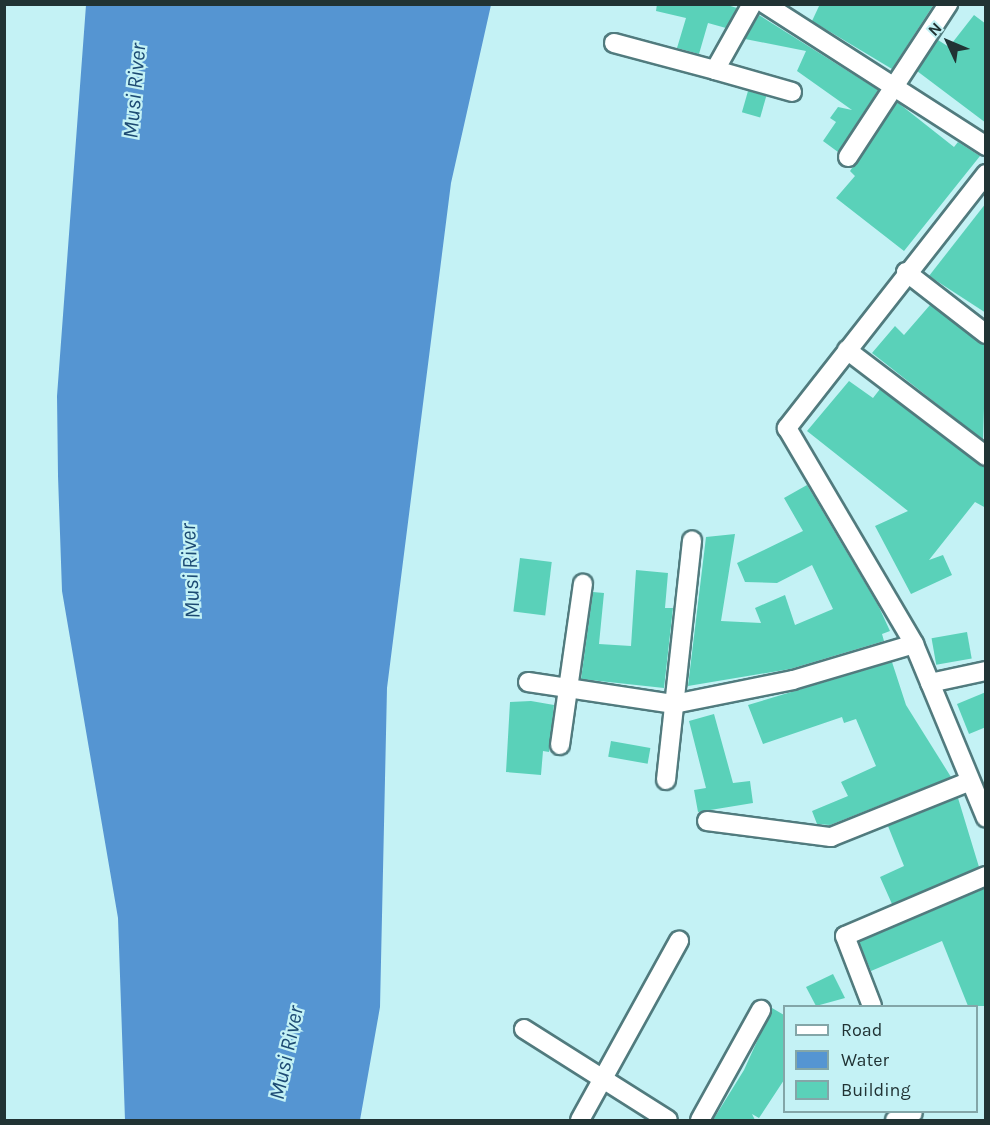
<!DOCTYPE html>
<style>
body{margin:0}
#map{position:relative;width:990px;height:1125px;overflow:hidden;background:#c4f2f5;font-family:Karla,sans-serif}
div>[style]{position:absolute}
.water>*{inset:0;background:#5595d2}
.building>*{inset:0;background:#5ad1b9;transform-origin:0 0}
.roads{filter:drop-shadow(2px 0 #517b7e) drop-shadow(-2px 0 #517b7e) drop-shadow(0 2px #517b7e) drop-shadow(0 -2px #517b7e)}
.minor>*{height:18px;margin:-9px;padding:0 9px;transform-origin:9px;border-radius:9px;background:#fff}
span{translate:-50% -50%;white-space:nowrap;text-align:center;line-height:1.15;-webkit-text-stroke:4.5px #c4f2f5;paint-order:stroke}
.water-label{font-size:22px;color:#1c4a73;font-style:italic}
.frame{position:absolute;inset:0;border:6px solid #213334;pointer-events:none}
.legend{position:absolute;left:783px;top:1005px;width:195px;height:108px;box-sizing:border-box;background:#c4f2f5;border:2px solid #83a6a8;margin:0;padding:8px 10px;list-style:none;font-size:18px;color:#213334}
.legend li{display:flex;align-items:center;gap:12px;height:30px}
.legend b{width:30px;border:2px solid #83a6a8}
.north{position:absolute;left:918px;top:12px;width:60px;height:60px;-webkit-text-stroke:4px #c4f2f5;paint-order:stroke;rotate:314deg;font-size:16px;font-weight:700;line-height:24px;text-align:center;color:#213334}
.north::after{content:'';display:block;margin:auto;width:21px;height:27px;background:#213334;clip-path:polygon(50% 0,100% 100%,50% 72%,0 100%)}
</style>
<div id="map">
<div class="water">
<i style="clip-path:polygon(86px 5px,491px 5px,451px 183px,387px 688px,380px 1007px,360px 1120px,125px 1120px,118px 918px,62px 591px,58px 476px,57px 396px)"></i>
</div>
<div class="building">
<i style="clip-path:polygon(657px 4px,724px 4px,737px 8px,726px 28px,708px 23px,699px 54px,677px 48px,686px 18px,656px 11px)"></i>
<i style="clip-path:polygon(820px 4px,934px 4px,892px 69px,812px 21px)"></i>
<i style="clip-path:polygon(759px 15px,878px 90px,838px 152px,823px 141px,836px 122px,830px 118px,838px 107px,852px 110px,797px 71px,806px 51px,745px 39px)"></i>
<i style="clip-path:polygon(974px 15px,986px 24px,986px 123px,917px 71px,938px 40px,949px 47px)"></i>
<i style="left:748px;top:91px;width:19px;height:22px;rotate:16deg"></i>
<i style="clip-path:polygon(897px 102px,954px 147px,958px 142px,980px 156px,904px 251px,836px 198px,855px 176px,850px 171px)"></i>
<i style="clip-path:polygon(986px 203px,986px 313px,929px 276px)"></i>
<i style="clip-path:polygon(930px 305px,986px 345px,983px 440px,872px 353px,895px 326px,904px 335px)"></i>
<i style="clip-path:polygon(849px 381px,873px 398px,880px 389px,986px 468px,986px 508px,975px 502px,929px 560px,943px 555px,952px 575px,911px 594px,875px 526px,908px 511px,807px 431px)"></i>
<i style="clip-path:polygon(807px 485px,878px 605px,890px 631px,882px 634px,884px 641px,790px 669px,688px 686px,706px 537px,735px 534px,721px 621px,761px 623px,755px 608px,785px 595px,795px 625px,833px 609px,812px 565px,777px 583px,745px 582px,737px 563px,803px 531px,784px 498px)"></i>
<i style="left:520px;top:558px;width:32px;height:54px;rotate:7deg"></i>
<i style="clip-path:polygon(636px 570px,668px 573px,665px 608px,673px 608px,664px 688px,581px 679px,593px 592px,604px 593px,599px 644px,631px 646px)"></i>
<i style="left:967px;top:632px;width:27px;height:36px;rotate:80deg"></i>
<i style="clip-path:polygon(892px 662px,906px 705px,951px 777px,830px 825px,817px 824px,812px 811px,848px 796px,841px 782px,876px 766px,856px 719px,844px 723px,842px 717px,763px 744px,748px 705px)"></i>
<i style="clip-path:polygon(986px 692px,986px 727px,969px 734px,957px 704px)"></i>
<i style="clip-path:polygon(531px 701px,554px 705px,549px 752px,543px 751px,541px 775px,506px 772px,510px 702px)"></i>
<i style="clip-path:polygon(714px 714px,733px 783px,750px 781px,753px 803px,698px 812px,694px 790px,706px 788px,689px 721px)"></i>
<i style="left:611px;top:741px;width:40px;height:16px;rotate:10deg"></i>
<i style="clip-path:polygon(958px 798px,979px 867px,892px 904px,880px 877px,904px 866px,888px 826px)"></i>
<i style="clip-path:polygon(986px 888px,986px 1006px,968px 1006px,942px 941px,871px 971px,859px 942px)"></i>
<i style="clip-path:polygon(833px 974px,845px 998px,816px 1006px,806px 987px)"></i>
<i style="clip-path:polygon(772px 1008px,784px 1015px,784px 1080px,759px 1118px,752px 1114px,755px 1120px,713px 1120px,744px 1070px)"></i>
</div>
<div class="roads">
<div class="minor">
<i style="left:765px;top:4px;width:263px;rotate:32.7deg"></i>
<i style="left:614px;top:43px;width:105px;rotate:15deg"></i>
<i style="left:715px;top:70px;width:76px;rotate:-60.7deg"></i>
<i style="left:715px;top:70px;width:80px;rotate:15.9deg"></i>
<i style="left:848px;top:157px;width:183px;rotate:-56.8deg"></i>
<i style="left:986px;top:174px;width:323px;rotate:128.1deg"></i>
<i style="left:787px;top:428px;width:251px;rotate:59.5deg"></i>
<i style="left:914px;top:644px;width:188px;rotate:67.5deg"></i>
<i style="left:906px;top:272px;width:101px;rotate:37.8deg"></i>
<i style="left:847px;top:350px;width:175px;rotate:37.3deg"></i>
<i style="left:528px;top:682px;width:148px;rotate:8.6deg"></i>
<i style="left:674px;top:704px;width:121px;rotate:-11.4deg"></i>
<i style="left:793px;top:680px;width:126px;rotate:-16.6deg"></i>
<i style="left:930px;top:683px;width:57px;rotate:-12.1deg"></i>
<i style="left:560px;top:745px;width:163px;rotate:-81.9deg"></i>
<i style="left:666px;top:780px;width:241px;rotate:-83.8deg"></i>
<i style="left:707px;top:821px;width:125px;rotate:7.4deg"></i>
<i style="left:831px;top:837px;width:150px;rotate:-21.9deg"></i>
<i style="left:872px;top:1006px;width:75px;rotate:-111.1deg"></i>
<i style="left:845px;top:936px;width:153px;rotate:-23.1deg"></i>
<i style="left:524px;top:1029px;width:170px;rotate:32.3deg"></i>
<i style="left:580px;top:1120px;width:205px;rotate:-61.1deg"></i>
<i style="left:700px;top:1120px;width:126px;rotate:-61deg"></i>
<i style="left:895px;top:1120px;width:19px;rotate:-21deg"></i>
</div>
</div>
<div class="water-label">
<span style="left:135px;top:91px;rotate:-85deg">Musi River</span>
<span style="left:191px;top:571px;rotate:-93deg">Musi River</span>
<span style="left:287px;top:1053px;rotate:-78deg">Musi River</span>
</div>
<div class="frame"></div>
<ul class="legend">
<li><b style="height:8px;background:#fff"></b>Road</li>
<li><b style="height:16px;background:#5595d2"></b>Water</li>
<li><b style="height:16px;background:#5ad1b9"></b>Building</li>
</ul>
<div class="north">N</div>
</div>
